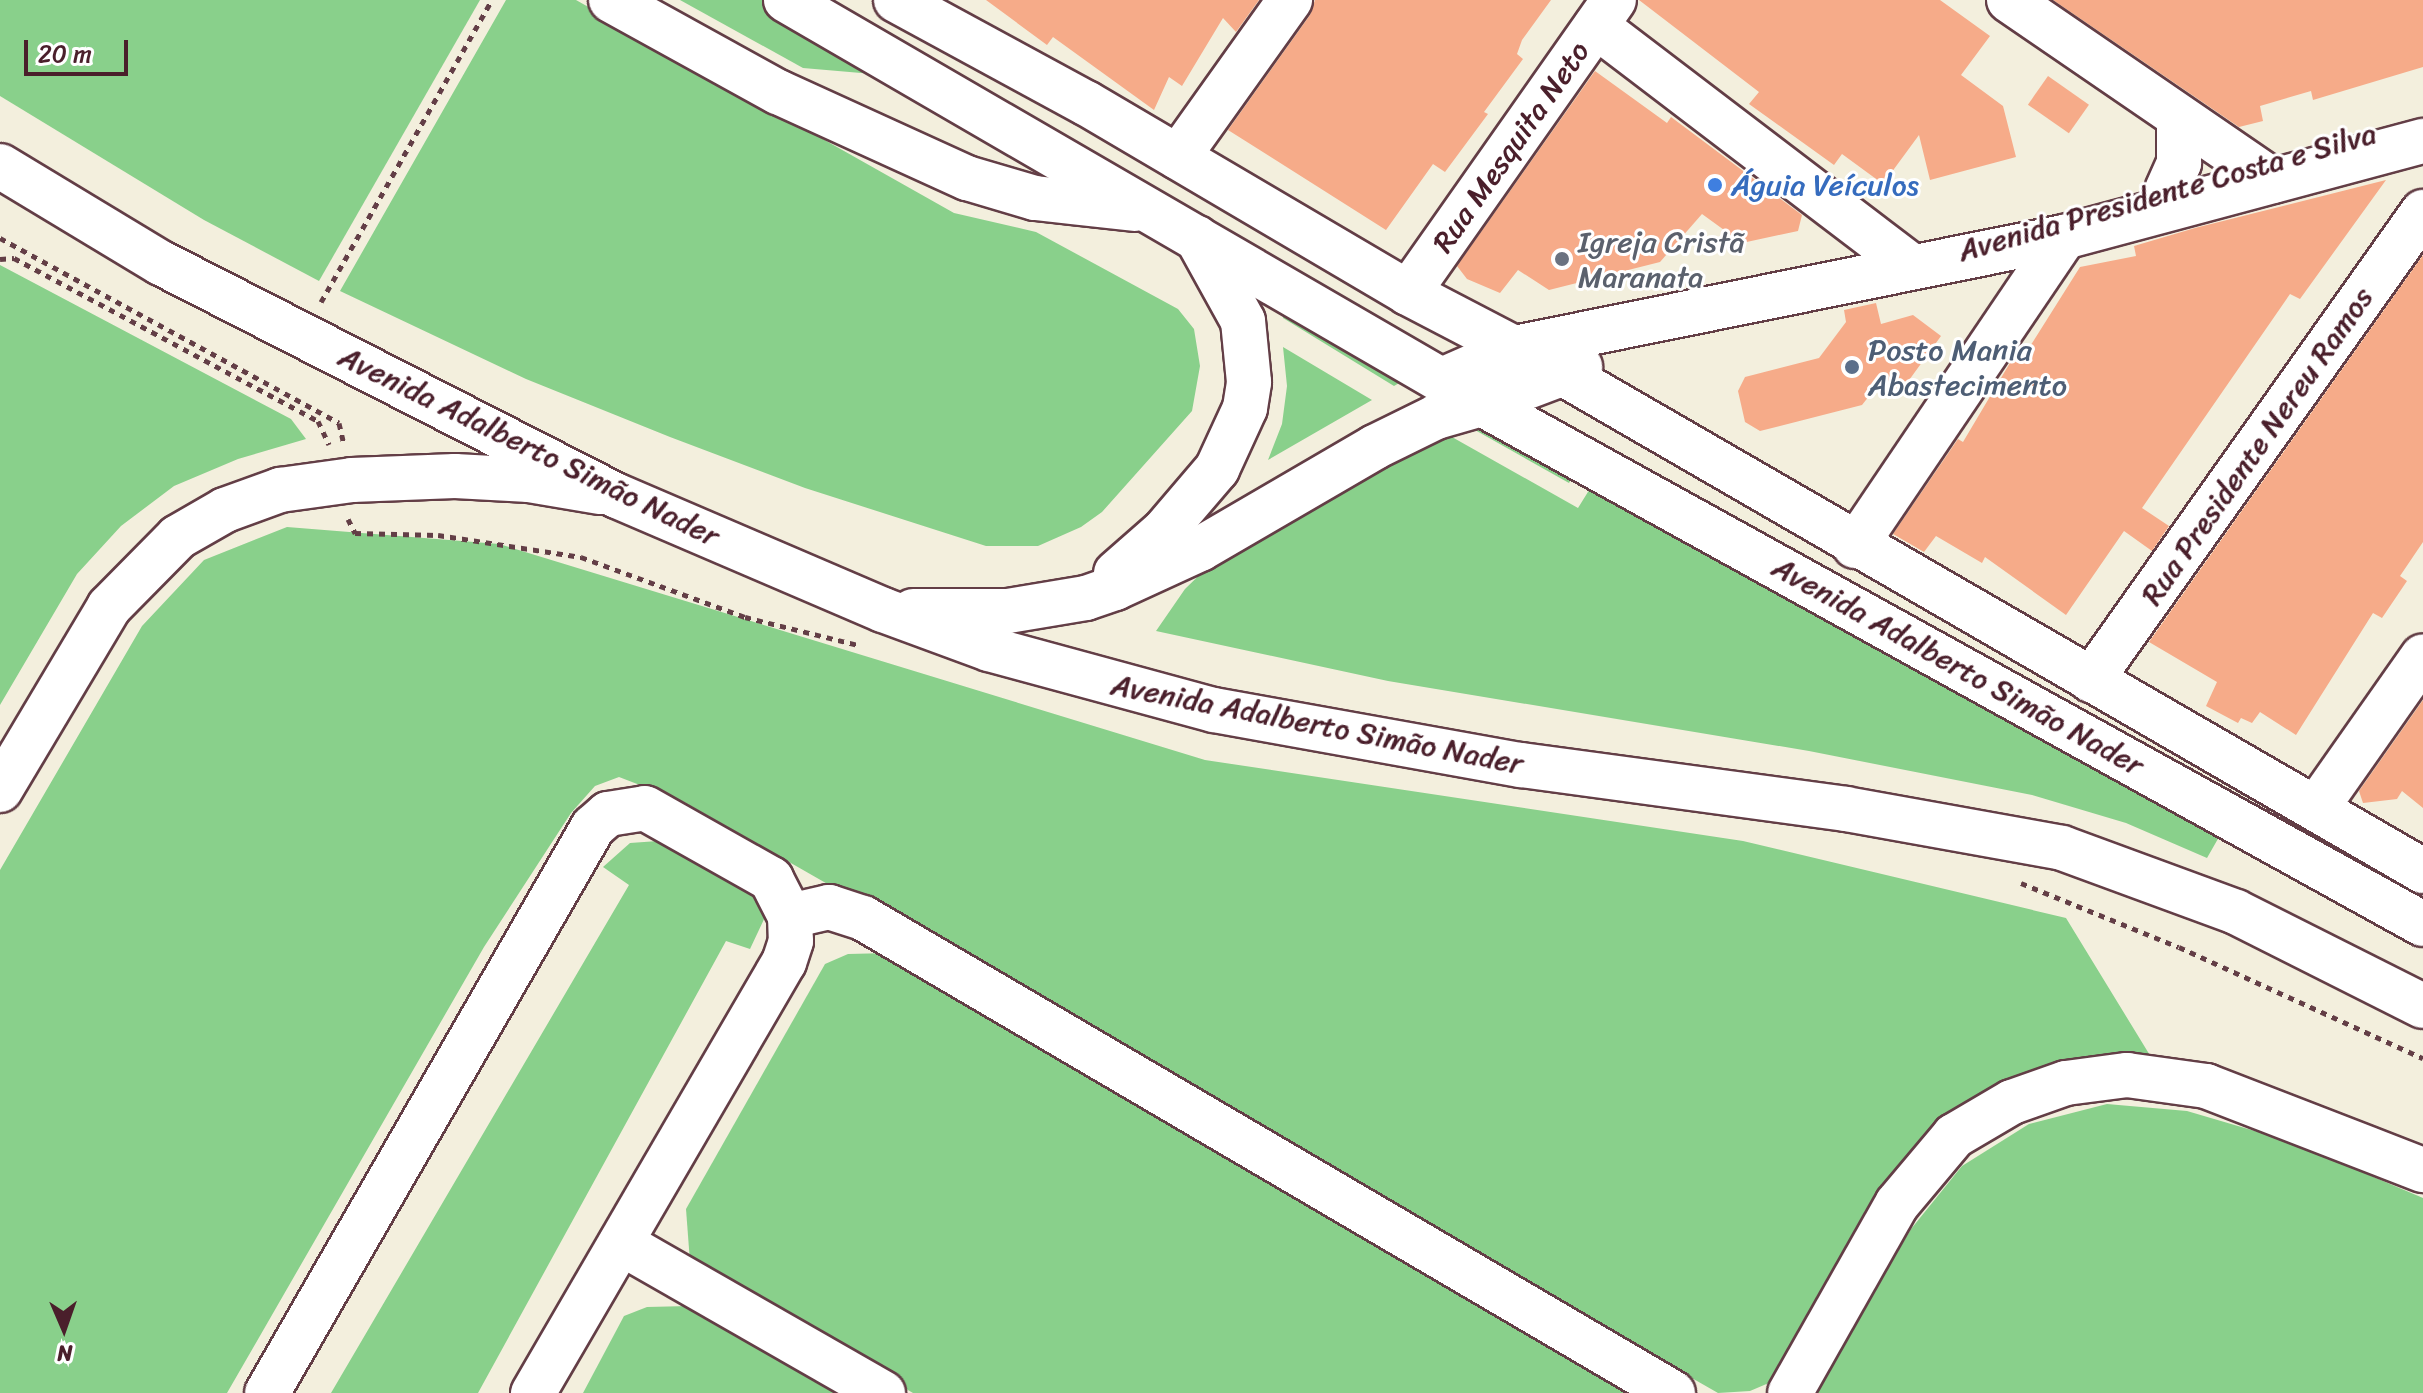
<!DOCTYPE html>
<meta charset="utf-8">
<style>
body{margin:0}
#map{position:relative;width:2423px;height:1393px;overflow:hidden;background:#f3efdd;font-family:Sriracha,sans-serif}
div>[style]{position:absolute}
.green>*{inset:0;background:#89d08b}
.building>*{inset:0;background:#f6ab89;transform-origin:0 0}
.path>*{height:5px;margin-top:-2.5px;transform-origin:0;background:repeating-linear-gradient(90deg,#633e46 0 6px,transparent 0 12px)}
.roads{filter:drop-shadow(2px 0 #633e46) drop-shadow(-2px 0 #633e46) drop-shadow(0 2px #633e46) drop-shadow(0 -2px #633e46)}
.minor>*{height:44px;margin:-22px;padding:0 22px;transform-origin:22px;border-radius:22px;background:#fff}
.major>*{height:44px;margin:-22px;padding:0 22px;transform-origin:22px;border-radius:22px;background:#fff}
.dots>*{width:22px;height:22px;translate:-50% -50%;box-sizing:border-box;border:4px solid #fff;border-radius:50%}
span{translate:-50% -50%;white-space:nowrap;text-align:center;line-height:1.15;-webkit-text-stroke:6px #fff;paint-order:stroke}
.street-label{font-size:30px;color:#4a1f2b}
.shop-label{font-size:30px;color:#366cbe}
.left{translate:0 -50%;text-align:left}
.worship-label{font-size:30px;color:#5b616d}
.service-label{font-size:30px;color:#4e5e75}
.north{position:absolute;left:24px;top:1289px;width:80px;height:80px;-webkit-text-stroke:6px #fff;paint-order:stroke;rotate:178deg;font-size:22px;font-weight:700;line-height:32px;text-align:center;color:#4a1f2b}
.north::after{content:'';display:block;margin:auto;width:28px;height:36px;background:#4a1f2b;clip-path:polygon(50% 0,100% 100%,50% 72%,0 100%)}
.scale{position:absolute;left:24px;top:40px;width:104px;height:36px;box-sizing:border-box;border:4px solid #4a1f2b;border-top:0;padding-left:10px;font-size:24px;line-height:28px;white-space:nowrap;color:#4a1f2b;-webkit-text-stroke:6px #fff;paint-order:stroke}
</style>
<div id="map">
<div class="green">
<i style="clip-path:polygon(0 0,480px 0,319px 281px,204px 220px,0 96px)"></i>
<i style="clip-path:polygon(506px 0,576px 0,954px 213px,1036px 232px,1178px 309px,1194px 329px,1200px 366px,1192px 411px,1102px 512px,1081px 527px,1038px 546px,986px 546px,805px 488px,670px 437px,526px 379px,340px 291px)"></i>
<i style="clip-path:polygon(680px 0,764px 0,896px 76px,803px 68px)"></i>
<i style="clip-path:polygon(0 265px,291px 419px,306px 439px,238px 459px,174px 486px,121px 526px,77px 574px,0 705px)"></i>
<i style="clip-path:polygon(1282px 296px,1413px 375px,1394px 386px,1283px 318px)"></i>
<i style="clip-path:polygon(1283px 347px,1372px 400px,1268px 460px,1282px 424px,1287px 386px)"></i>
<i style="clip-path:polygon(1482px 413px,1577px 468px,1569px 483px,1459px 421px)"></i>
<i style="clip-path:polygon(1436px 428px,1578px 508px,1596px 479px,2219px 837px,2207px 858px,2126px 823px,2032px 795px,1809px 751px,1388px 681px,1156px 631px,1185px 589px,1220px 555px)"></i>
<i style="clip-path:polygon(287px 527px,499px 544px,1205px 760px,1743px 841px,2066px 918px,2151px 1057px,1969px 1103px,1913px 1147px,1785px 1376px,1750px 1391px,1718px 1393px,684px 802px,619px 777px,595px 786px,571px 813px,484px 947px,227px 1393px,0 1393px,0 870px,142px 626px,204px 560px)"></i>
<i style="clip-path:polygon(672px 840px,771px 879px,765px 917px,750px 949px,726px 941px,478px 1393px,331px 1393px,629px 885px,603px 867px,630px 843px)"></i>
<i style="clip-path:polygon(889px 953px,1641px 1393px,913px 1393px,690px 1262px,686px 1209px,825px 964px,848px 954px)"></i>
<i style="clip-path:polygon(2107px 1104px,2187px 1111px,2289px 1141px,2423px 1198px,2423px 1393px,1814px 1393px,1911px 1229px,1962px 1166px,2029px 1124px)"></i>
<i style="clip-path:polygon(689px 1306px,845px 1393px,583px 1393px,624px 1316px,647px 1307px)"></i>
</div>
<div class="building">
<i style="clip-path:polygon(986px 0,1259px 0,1236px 32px,1223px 18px,1182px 86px,1169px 77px,1154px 110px,1053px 37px,1047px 45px)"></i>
<i style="clip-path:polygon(1315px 0,1551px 0,1522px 40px,1517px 54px,1523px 59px,1484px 112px,1488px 114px,1445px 172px,1433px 164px,1386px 230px,1228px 130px,1310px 15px)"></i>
<i style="clip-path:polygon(1639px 0,1940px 0,1990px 36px,1961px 75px,2003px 106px,2016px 157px,1930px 180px,1919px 135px,1883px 184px,1842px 154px,1834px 165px,1749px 104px,1759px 92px)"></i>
<i style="clip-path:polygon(2053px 0,2423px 0,2423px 67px,2313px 100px,2311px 91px,2260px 106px,2263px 121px,2239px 127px)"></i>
<i style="clip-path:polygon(1595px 71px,1667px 123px,1671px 117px,1802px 215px,1798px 231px,1742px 243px,1702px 214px,1660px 262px,1549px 290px,1518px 270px,1500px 293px,1467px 279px,1457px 266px)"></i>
<i style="left:2048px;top:76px;width:50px;height:35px;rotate:35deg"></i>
<i style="clip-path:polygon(2386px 180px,2300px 299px,2290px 294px,2142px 508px,2169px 526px,2152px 551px,2124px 531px,2066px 615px,1985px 557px,1982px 563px,1936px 536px,1924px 552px,1893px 534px,1958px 439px,1963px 442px,2017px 351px,2024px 356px,2080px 267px,2136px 256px,2134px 246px,2195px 228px)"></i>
<i style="clip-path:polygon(2423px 255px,2423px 542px,2400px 576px,2407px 581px,2382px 618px,2373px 613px,2296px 735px,2260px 712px,2252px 723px,2241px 718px,2238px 723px,2206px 706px,2217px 682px,2149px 642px)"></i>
<i style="clip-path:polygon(1876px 303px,1881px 324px,1913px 315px,1941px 336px,1899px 394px,1881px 381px,1862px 405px,1760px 431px,1745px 422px,1738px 391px,1745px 377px,1819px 358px,1846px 322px,1844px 310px)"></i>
<i style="clip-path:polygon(2423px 700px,2423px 808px,2402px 791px,2397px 799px,2363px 803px,2359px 791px)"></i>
</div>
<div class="path">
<i style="left:0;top:238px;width:386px;rotate:28.6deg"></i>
<i style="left:339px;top:423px;width:22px;rotate:77deg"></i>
<i style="left:0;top:259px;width:14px;rotate:-4deg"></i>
<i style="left:14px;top:258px;width:345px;rotate:28.2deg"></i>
<i style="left:318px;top:421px;width:26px;rotate:65deg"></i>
<i style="left:321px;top:302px;width:347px;rotate:-60.5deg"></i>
<i style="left:348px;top:519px;width:16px;rotate:63deg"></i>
<i style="left:355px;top:533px;width:83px;rotate:1.4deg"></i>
<i style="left:438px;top:535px;width:145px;rotate:8.7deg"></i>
<i style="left:581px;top:557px;width:175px;rotate:20.1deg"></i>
<i style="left:745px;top:617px;width:116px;rotate:13.9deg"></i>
<i style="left:2021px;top:883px;width:170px;rotate:22.1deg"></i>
<i style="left:2179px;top:947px;width:268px;rotate:24.5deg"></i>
</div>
<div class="roads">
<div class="minor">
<i style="left:896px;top:0;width:216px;rotate:28.5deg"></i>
<i style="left:1086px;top:103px;width:374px;rotate:30.5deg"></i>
<i style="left:1408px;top:293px;width:174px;rotate:27.5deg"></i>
<i style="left:1562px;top:373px;width:995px;rotate:30.04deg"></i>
<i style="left:2009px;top:0;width:320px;rotate:34.4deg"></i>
<i style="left:1596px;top:26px;width:397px;rotate:37.3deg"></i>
<i style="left:1178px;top:157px;width:193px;rotate:-54.5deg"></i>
<i style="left:2167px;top:190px;width:30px;rotate:-66deg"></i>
<i style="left:2179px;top:163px;width:45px;rotate:-90deg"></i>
<i style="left:1408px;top:293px;width:358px;rotate:-54.9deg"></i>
<i style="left:1442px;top:380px;width:80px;rotate:-23.7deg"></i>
<i style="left:1515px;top:348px;width:560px;rotate:-11.43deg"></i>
<i style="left:2064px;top:237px;width:372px;rotate:-15deg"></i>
<i style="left:1482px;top:404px;width:105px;rotate:-20.7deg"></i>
<i style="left:1855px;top:546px;width:373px;rotate:-55.9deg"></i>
<i style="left:2091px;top:680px;width:574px;rotate:-54.65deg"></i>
<i style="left:0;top:790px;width:213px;rotate:-59.2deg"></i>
<i style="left:109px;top:607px;width:98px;rotate:-45.4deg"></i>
<i style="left:178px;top:537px;width:54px;rotate:-29.9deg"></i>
<i style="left:225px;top:510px;width:59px;rotate:-20deg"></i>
<i style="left:280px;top:490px;width:73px;rotate:-7.9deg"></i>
<i style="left:352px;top:480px;width:103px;rotate:-2.2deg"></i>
<i style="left:455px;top:476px;width:74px;rotate:3.1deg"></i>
<i style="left:529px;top:480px;width:72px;rotate:9.6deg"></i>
<i style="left:2317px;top:807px;width:184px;rotate:-54.9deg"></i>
<i style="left:790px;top:916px;width:40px;rotate:-13deg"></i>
<i style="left:829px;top:907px;width:36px;rotate:18deg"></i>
<i style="left:863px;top:918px;width:939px;rotate:30.39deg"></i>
<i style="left:621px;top:1243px;width:302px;rotate:29.8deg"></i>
<i style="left:267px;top:1393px;width:653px;rotate:-60.06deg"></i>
<i style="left:593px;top:827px;width:20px;rotate:-41deg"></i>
<i style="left:608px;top:814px;width:37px;rotate:-9deg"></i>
<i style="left:645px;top:808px;width:145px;rotate:29.4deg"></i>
<i style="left:771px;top:879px;width:42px;rotate:62.8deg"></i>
<i style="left:790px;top:916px;width:25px;rotate:88deg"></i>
<i style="left:791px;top:941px;width:22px;rotate:108deg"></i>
<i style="left:784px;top:962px;width:499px;rotate:120.2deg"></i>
<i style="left:1790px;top:1393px;width:217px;rotate:-60.5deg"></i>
<i style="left:1897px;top:1204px;width:89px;rotate:-50deg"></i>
<i style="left:1954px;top:1136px;width:67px;rotate:-30.4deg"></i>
<i style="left:2012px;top:1102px;width:57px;rotate:-19.4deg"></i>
<i style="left:2066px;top:1083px;width:62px;rotate:-7.5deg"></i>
<i style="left:2127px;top:1075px;width:80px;rotate:7.9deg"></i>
<i style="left:2206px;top:1086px;width:233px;rotate:21.2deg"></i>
</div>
<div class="major">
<i style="left:611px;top:0;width:191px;rotate:28.9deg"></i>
<i style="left:778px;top:92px;width:208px;rotate:24.5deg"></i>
<i style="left:967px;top:178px;width:71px;rotate:16.4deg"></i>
<i style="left:1035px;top:198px;width:100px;rotate:6.3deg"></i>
<i style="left:786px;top:0;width:805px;rotate:30.13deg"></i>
<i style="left:1482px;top:404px;width:1075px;rotate:28.93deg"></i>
<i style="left:0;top:166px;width:188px;rotate:31.1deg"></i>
<i style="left:161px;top:263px;width:512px;rotate:27.07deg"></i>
<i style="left:617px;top:496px;width:289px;rotate:23.2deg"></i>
<i style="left:883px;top:610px;width:113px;rotate:20.2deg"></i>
<i style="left:989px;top:649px;width:233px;rotate:15.2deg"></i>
<i style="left:1214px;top:710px;width:312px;rotate:10.2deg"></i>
<i style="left:1521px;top:765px;width:328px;rotate:7.7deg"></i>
<i style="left:1846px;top:809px;width:219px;rotate:10.2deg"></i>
<i style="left:2062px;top:848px;width:185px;rotate:20.2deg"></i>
<i style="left:2236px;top:912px;width:209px;rotate:26.7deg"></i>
<i style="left:1116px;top:573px;width:64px;rotate:-41.2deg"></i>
<i style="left:1164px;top:531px;width:82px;rotate:-49.5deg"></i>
<i style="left:1217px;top:469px;width:67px;rotate:-65.3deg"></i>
<i style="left:1245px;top:408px;width:26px;rotate:-81deg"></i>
<i style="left:1249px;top:382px;width:61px;rotate:-95.6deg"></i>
<i style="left:1243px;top:321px;width:95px;rotate:-119deg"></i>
<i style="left:913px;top:611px;width:95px"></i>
<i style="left:1008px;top:611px;width:79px;rotate:-9.5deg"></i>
<i style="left:1086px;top:598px;width:31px;rotate:-19deg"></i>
<i style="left:1115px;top:588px;width:94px;rotate:-24.6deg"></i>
<i style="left:1200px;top:549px;width:203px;rotate:-30.2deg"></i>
<i style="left:1375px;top:447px;width:68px;rotate:-26.2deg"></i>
<i style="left:1436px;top:417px;width:48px;rotate:-15.8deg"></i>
</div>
</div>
<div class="dots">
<i style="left:1715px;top:185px;background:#3f7fe0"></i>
<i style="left:1562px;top:259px;background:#6b7280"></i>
<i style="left:1852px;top:367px;background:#5c6f8a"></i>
</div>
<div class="street-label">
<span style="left:1511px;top:147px;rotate:-55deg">Rua Mesquita Neto</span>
<span style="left:2167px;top:192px;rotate:-16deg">Avenida Presidente Costa e Silva</span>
<span style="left:529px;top:446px;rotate:26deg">Avenida Adalberto Simão Nader</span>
<span style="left:2257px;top:446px;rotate:-55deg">Rua Presidente Nereu Ramos</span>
<span style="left:1958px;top:666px;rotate:29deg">Avenida Adalberto Simão Nader</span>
<span style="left:1317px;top:724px;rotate:11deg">Avenida Adalberto Simão Nader</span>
</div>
<div class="shop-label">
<span class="left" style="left:1731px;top:185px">Águia Veículos</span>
</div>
<div class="worship-label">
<span class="left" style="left:1578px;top:259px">Igreja Cristã<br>Maranata</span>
</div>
<div class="service-label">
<span class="left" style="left:1868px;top:367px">Posto Mania<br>Abastecimento</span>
</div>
<div class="north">N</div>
<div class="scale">20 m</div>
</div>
